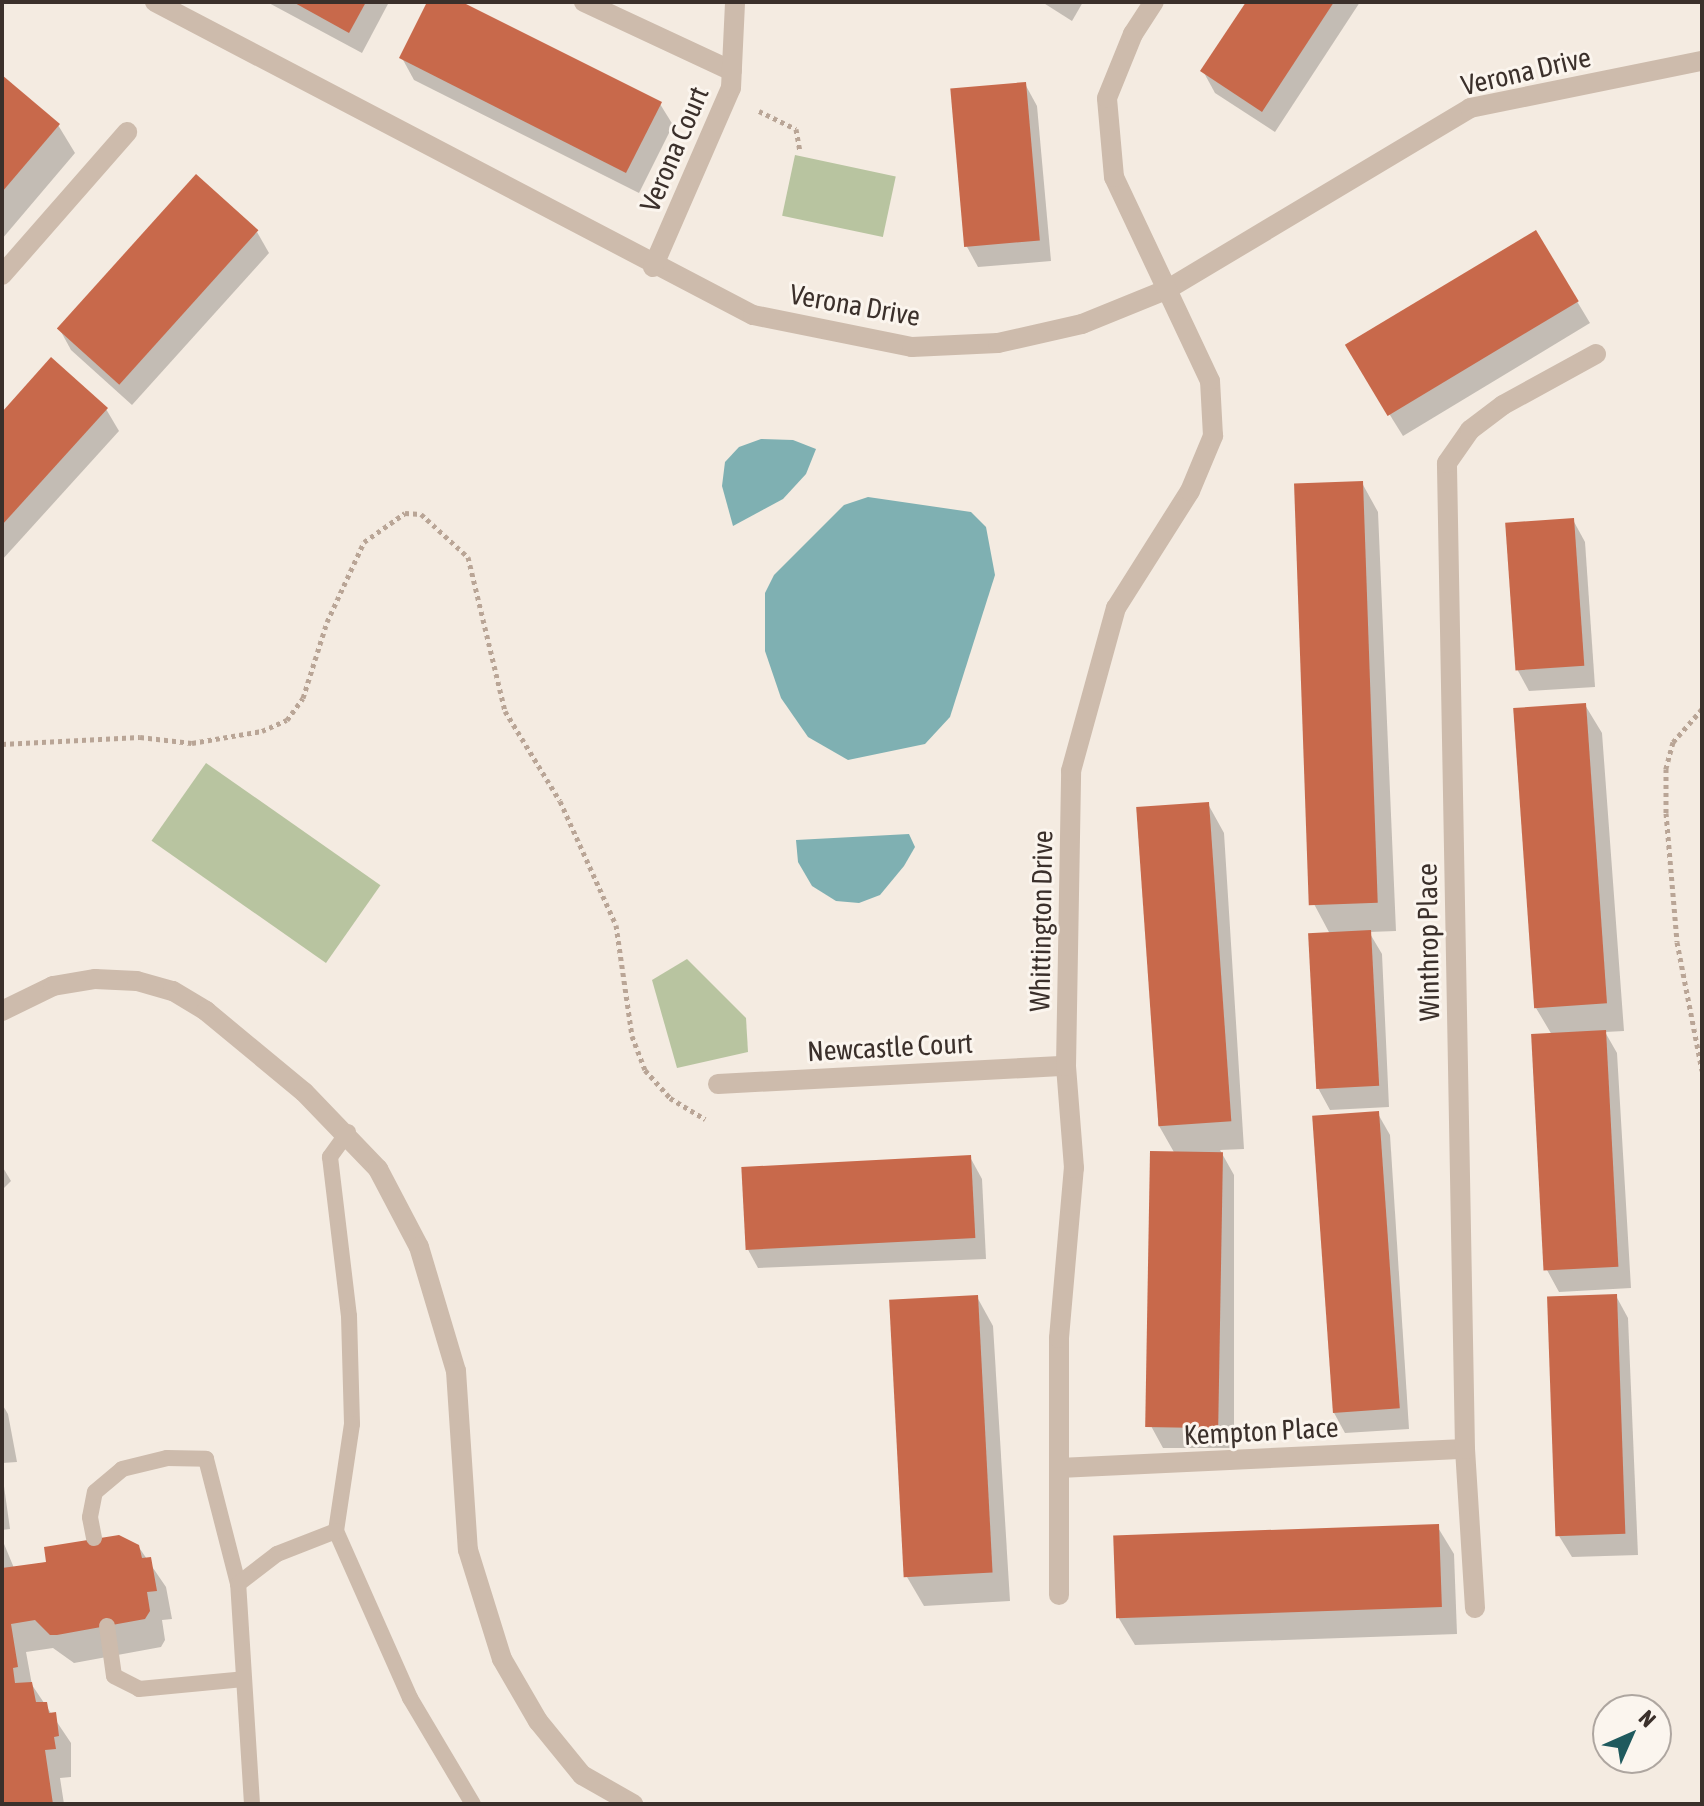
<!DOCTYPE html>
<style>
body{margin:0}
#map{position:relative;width:1704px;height:1806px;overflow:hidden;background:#f4ebe1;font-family:"Asap Condensed",sans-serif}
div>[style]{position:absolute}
.green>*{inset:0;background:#b8c4a0;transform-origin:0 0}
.water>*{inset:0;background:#7fb0b2}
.shadow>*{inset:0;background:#0003}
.building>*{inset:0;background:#c8694b;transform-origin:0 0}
.path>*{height:5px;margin-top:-2.5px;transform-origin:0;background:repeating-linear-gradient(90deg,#b9a596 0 4px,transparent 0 8px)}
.service>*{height:16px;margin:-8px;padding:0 8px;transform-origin:8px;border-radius:8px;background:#cdbbac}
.minor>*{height:20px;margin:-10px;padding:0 10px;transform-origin:10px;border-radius:10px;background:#cdbbac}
span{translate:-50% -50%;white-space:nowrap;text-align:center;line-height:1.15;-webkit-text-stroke:6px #fbf5ee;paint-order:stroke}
.street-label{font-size:28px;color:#3b302b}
.frame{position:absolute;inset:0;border:4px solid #3b302b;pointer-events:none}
.north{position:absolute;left:1592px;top:1694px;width:80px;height:80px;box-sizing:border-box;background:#fbf5ee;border:2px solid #aea6a0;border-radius:50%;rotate:45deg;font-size:22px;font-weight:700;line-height:32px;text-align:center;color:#3b302b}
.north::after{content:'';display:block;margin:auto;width:28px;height:36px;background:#1f5a5e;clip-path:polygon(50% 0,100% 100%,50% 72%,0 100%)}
</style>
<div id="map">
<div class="green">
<i style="left:795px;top:155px;width:103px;height:62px;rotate:12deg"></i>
<i style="left:206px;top:763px;width:213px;height:95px;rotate:35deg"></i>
<i style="clip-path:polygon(687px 959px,746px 1018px,748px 1052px,677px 1068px,652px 980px)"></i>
</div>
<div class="water">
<i style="clip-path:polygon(761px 439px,793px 440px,816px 449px,806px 474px,783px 499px,733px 526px,722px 486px,725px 462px,739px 447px)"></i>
<i style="clip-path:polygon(868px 497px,971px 512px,986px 527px,995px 575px,950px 717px,925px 744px,848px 760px,808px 737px,781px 698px,765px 651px,765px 593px,774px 575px,844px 505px)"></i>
<i style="clip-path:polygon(909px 834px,915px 847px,904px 866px,880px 895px,859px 903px,836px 901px,812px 886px,798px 862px,796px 840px)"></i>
</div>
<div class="shadow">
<i style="clip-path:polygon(267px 2px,389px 2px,362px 53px)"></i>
<i style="clip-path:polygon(430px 2px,458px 2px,660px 104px,673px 125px,639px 193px,414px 80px,402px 58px)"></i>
<i style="clip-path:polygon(1042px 2px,1083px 2px,1072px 21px)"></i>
<i style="clip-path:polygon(1248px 2px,1360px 2px,1275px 132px,1215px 93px,1203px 71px)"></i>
<i style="clip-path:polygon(2px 77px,58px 125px,75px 153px,2px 239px)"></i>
<i style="clip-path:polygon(1025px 84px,1037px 106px,1051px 261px,978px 267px,966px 245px)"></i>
<i style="clip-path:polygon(257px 232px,269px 253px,132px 405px,71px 350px,59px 328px)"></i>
<i style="clip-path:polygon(1536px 233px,1590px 323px,1403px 436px,1360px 367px)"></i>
<i style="clip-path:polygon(106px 409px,119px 431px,2px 560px,2px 415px)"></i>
<i style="clip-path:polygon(1362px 483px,1378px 512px,1396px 931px,1369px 932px,1382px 954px,1389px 1107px,1330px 1110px,1318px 1088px,1330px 934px,1314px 904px)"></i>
<i style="clip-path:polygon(1573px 520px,1585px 542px,1595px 687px,1529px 691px,1517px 669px)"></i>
<i style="clip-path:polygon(1585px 705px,1602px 733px,1624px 1031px,1605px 1032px,1617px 1053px,1631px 1288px,1559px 1292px,1547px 1270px,1552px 1035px,1536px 1008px)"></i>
<i style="clip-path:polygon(1208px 804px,1224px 833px,1244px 1149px,1220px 1150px,1234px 1175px,1234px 1448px,1163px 1448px,1151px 1426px,1175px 1154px,1158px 1124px)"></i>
<i style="clip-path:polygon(1378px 1114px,1390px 1135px,1409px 1429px,1345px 1433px,1333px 1411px)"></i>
<i style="clip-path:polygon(970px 1157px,982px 1179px,986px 1259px,758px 1268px,746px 1246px)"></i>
<i style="clip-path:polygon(2px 1166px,11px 1181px,2px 1190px)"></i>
<i style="clip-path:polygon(1616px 1296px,1628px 1318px,1638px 1555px,1572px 1557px,1559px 1536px)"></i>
<i style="clip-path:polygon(977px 1297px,993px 1326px,1010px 1601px,924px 1606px,907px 1577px)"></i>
<i style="clip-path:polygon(2px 1404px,8px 1414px,17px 1462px,2px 1463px)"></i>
<i style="clip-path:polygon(2px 1472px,10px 1529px,2px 1530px)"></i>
<i style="clip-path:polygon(1437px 1526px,1454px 1554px,1457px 1634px,1135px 1645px,1118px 1617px)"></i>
<i style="clip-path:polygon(2px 1539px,14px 1568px,138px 1546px,166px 1587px,172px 1619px,162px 1620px,165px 1640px,161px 1647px,74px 1663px,53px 1648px,26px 1652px,32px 1685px,71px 1743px,71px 1777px,60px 1778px,64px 1804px,2px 1804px)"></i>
</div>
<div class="building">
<i style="clip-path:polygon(293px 2px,366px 2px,349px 33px)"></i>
<i style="clip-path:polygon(427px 2px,462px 2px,662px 102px,626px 173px,399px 58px)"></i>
<i style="clip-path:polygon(1246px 2px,1334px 2px,1262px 112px,1200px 71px)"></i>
<i style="clip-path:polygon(2px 75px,60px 124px,2px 192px)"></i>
<i style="left:1026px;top:82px;width:159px;height:76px;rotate:85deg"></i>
<i style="left:196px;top:174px;width:84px;height:208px;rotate:42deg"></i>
<i style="left:1536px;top:230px;width:83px;height:223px;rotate:59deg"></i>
<i style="clip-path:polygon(51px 357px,108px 408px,2px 525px,2px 412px)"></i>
<i style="left:1363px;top:481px;width:422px;height:69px;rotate:88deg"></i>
<i style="left:1574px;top:518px;width:148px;height:69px;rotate:86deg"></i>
<i style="left:1586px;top:703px;width:301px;height:73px;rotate:86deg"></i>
<i style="left:1209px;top:802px;width:320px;height:73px;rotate:86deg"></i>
<i style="left:1371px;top:930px;width:156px;height:63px;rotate:87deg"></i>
<i style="left:1606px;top:1030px;width:237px;height:75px;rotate:87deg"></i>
<i style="left:1379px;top:1111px;width:298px;height:67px;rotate:86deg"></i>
<i style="left:1150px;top:1151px;width:73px;height:276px;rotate:1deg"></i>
<i style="left:971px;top:1155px;width:83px;height:230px;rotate:87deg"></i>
<i style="left:1617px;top:1294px;width:240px;height:70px;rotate:88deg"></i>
<i style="left:978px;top:1295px;width:278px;height:89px;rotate:87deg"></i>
<i style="left:1439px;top:1524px;width:83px;height:326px;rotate:88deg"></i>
<i style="clip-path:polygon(119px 1535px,139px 1545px,142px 1558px,151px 1557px,157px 1591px,147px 1592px,150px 1611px,145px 1619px,57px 1635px,50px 1635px,35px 1620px,11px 1624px,18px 1667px,13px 1668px,15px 1683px,32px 1682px,36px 1702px,47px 1702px,49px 1713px,56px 1712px,59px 1736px,54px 1737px,56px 1749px,45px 1750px,53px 1804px,2px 1804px,2px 1568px,46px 1562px,44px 1547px)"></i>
</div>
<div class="path">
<i style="left:759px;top:111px;width:41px;rotate:25.9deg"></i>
<i style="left:796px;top:129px;width:23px;rotate:80deg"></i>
<i style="left:1702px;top:709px;width:44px;rotate:131.3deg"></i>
<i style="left:1673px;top:742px;width:28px;rotate:105deg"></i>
<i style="left:1666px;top:769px;width:44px;rotate:90deg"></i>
<i style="left:1666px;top:813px;width:129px;rotate:85.1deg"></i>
<i style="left:1677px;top:942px;width:131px;rotate:79deg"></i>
<i style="left:2px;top:744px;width:138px;rotate:-2.9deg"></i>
<i style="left:140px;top:737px;width:52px;rotate:6.6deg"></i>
<i style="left:192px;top:743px;width:71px;rotate:-9.7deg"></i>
<i style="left:262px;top:731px;width:27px;rotate:-24deg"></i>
<i style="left:287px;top:720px;width:27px;rotate:-54deg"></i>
<i style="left:303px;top:698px;width:80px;rotate:-72.5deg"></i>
<i style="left:327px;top:622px;width:88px;rotate:-65.2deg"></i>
<i style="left:364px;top:542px;width:50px;rotate:-35.3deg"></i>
<i style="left:405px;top:513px;width:16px;rotate:4deg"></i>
<i style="left:421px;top:514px;width:64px;rotate:42.5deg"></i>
<i style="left:468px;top:557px;width:158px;rotate:76.5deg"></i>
<i style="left:505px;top:711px;width:105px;rotate:58.6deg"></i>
<i style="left:560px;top:801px;width:136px;rotate:65.7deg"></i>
<i style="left:616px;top:925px;width:112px;rotate:81.8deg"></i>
<i style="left:632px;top:1036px;width:36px;rotate:69deg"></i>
<i style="left:645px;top:1070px;width:38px;rotate:48deg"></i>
<i style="left:670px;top:1098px;width:41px;rotate:31deg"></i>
</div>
<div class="service">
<i style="left:348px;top:1132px;width:31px;rotate:126deg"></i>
<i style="left:330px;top:1157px;width:160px;rotate:83.2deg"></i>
<i style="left:349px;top:1316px;width:108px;rotate:88.4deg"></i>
<i style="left:352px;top:1424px;width:108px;rotate:98.5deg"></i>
<i style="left:336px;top:1531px;width:183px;rotate:66.1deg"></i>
<i style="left:410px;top:1698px;width:123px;rotate:59.3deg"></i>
<i style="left:94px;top:1538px;width:21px;rotate:-101deg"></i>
<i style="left:90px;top:1517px;width:25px;rotate:-79deg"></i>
<i style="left:95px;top:1492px;width:35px;rotate:-40deg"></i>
<i style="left:122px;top:1469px;width:46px;rotate:-13.7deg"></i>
<i style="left:167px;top:1458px;width:39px;rotate:1deg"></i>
<i style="left:206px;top:1459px;width:129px;rotate:75.6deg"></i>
<i style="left:107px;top:1626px;width:50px;rotate:82deg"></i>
<i style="left:114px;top:1676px;width:28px;rotate:27deg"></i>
<i style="left:139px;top:1689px;width:105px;rotate:-5.4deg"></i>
<i style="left:252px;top:1804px;width:220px;rotate:-93.6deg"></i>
<i style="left:238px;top:1584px;width:49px;rotate:-37.6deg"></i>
<i style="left:277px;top:1554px;width:63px;rotate:-21.3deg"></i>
</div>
<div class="minor">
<i style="left:155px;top:2px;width:675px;rotate:27.63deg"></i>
<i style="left:753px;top:315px;width:162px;rotate:11.4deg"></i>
<i style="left:912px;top:347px;width:86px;rotate:-2.7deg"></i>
<i style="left:998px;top:343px;width:86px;rotate:-12.7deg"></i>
<i style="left:1082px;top:324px;width:93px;rotate:-22.1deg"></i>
<i style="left:1168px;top:289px;width:352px;rotate:-30.9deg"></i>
<i style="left:1470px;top:108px;width:237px;rotate:-11.5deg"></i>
<i style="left:584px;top:2px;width:163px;rotate:25deg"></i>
<i style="left:653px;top:267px;width:195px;rotate:-66.5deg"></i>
<i style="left:731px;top:88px;width:86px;rotate:-87.3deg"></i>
<i style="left:2px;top:275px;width:190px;rotate:-48.8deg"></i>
<i style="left:2px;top:1011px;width:57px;rotate:-26.1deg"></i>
<i style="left:53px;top:986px;width:43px;rotate:-9.5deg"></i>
<i style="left:95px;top:979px;width:42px;rotate:2.7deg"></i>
<i style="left:137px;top:981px;width:37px;rotate:16deg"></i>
<i style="left:173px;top:991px;width:39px;rotate:31deg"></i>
<i style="left:206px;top:1011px;width:127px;rotate:39.6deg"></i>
<i style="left:304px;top:1092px;width:107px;rotate:46.1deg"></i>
<i style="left:378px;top:1169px;width:88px;rotate:62.3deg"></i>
<i style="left:419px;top:1247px;width:129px;rotate:73.4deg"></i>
<i style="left:456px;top:1371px;width:179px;rotate:86.2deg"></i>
<i style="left:468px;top:1550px;width:114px;rotate:72.7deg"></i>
<i style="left:502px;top:1659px;width:72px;rotate:59.9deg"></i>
<i style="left:538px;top:1721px;width:70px;rotate:50.8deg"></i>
<i style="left:582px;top:1775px;width:59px;rotate:29.6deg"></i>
<i style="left:718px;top:1084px;width:348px;rotate:-3deg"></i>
<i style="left:1059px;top:1468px;width:406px;rotate:-2.7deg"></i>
<i style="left:1059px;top:1595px;width:257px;rotate:-90deg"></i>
<i style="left:1059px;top:1338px;width:171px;rotate:-85deg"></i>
<i style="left:1074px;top:1168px;width:102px;rotate:-94.5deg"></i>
<i style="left:1066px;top:1066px;width:295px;rotate:-89deg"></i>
<i style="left:1071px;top:771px;width:169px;rotate:-74.6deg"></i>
<i style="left:1116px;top:608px;width:138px;rotate:-57.7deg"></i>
<i style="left:1190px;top:491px;width:60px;rotate:-67.3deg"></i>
<i style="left:1213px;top:436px;width:55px;rotate:-93.1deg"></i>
<i style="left:1210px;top:381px;width:225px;rotate:-115.2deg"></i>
<i style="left:1114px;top:177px;width:79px;rotate:-95.1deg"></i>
<i style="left:1107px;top:98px;width:69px;rotate:-67.9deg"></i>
<i style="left:1133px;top:34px;width:38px;rotate:-57deg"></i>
<i style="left:1475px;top:1608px;width:159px;rotate:-93.6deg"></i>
<i style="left:1465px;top:1449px;width:986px;rotate:-91.05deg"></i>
<i style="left:1447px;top:463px;width:40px;rotate:-55.1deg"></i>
<i style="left:1470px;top:430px;width:41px;rotate:-37.1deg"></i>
<i style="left:1503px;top:405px;width:106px;rotate:-28.7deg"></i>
</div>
<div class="street-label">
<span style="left:1526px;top:71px;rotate:-13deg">Verona Drive</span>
<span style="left:674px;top:149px;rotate:-67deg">Verona Court</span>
<span style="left:855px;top:305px;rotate:10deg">Verona Drive</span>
<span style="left:1041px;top:921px;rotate:-89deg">Whittington Drive</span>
<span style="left:1428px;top:942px;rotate:-91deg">Winthrop Place</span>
<span style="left:890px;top:1047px;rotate:-3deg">Newcastle Court</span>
<span style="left:1261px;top:1431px;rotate:-3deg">Kempton Place</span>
</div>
<div class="frame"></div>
<div class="north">N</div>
</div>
